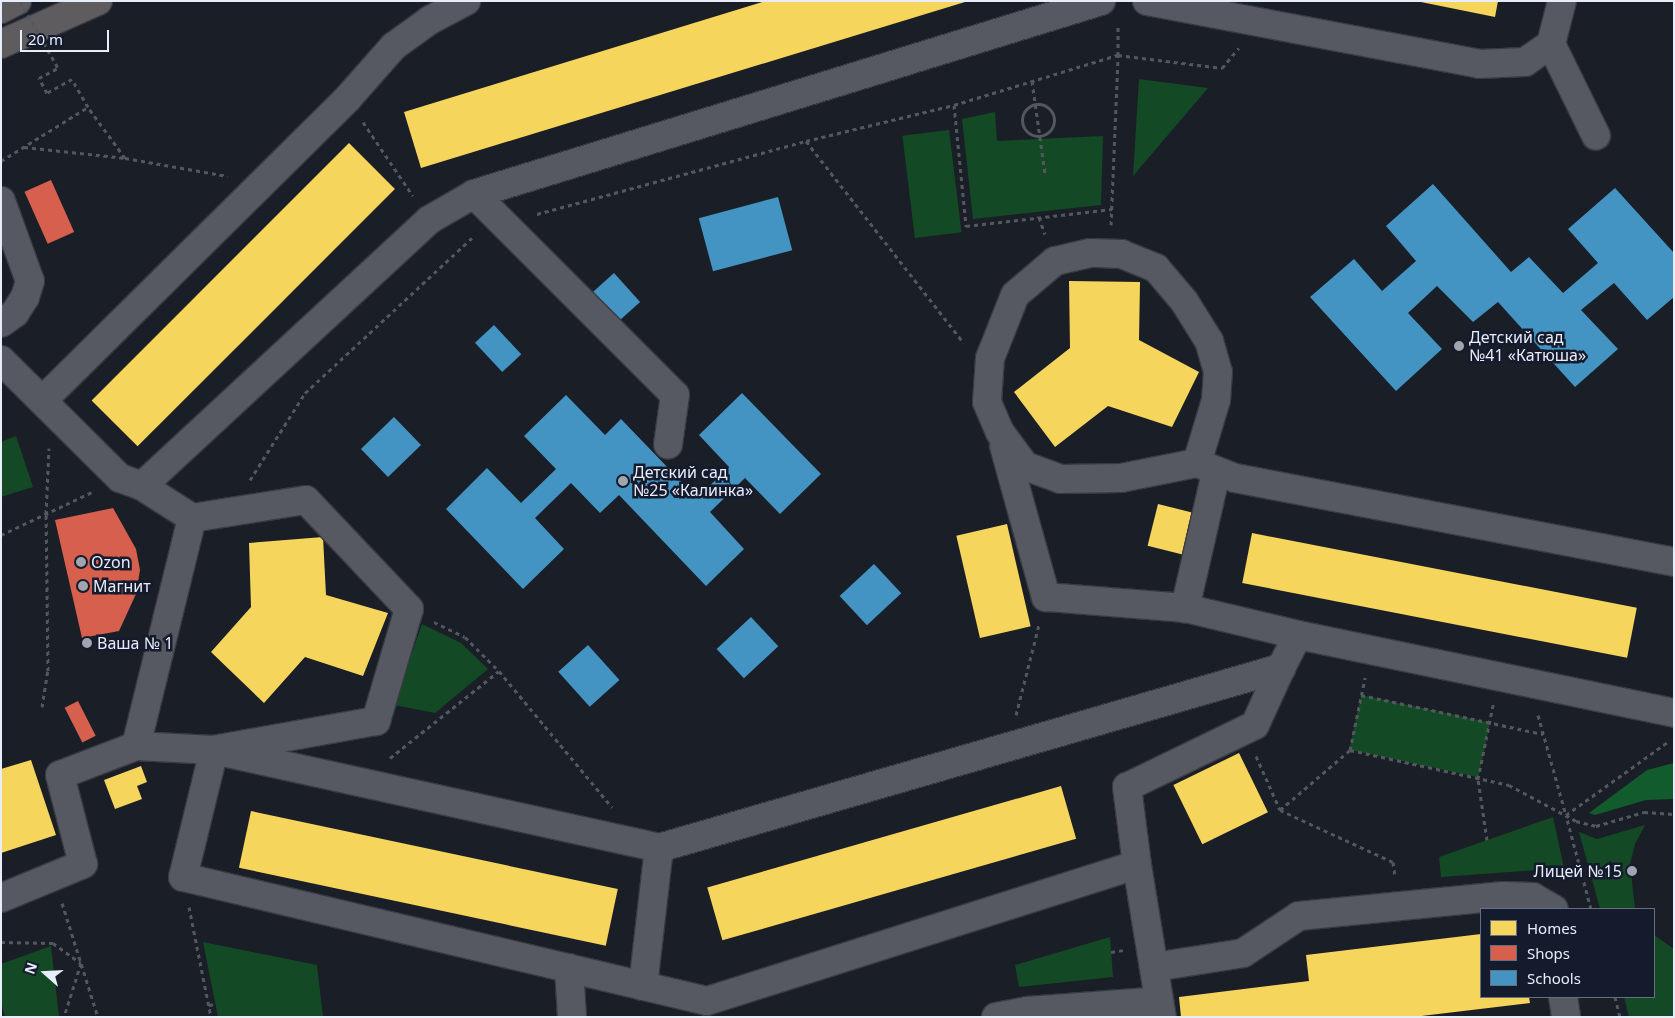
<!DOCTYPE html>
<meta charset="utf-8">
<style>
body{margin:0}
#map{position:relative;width:1675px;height:1018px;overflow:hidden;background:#1a1e27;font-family:"Noto Sans",sans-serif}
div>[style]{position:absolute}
.green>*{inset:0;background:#144925;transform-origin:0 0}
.forest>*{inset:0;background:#125b2c}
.homes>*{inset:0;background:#f6d55c;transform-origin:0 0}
.shops>*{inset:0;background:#d6604d;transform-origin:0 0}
.schools>*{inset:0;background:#4393c3;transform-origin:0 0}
.path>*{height:3px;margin-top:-1.5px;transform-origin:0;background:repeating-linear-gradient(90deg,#55575e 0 4px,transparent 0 8px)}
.path>.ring{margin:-1.5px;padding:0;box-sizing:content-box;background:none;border:3px solid #55575e;border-radius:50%}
.roads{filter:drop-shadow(1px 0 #383a42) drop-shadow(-1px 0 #383a42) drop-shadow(0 1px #383a42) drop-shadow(0 -1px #383a42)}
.minor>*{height:28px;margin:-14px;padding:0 14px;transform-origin:14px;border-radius:14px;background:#565961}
.major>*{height:28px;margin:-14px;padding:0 14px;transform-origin:14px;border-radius:14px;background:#5e5c5f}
.path-bridge>*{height:3px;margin-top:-1.5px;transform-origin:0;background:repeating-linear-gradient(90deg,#55575e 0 4px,transparent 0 8px)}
.dots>*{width:14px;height:14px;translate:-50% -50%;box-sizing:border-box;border:2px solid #141b2d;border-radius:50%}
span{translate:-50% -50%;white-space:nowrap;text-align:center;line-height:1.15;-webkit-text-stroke:5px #141b2d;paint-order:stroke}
.poi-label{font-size:16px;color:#e8edfa}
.left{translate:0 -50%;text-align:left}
.right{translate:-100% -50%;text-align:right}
.frame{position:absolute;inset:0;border:2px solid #e8edfa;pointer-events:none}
.legend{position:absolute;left:1480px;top:908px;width:175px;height:90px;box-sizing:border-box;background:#141b2d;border:1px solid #696f7f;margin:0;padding:6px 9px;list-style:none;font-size:15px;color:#e8edfa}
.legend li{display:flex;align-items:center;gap:10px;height:25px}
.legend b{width:25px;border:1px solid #696f7f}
.north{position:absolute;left:20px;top:948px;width:50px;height:50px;-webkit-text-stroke:4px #141b2d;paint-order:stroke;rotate:289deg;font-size:14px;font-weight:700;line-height:20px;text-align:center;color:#e8edfa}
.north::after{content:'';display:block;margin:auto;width:18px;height:22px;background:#e8edfa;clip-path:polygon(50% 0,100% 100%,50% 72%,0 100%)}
.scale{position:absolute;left:20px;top:30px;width:89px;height:22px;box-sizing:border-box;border:2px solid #e8edfa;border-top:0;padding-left:6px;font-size:15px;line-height:18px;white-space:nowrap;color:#e8edfa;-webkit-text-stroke:4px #141b2d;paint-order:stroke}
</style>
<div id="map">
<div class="green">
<i style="clip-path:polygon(1139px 79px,1208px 88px,1133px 176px)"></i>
<i style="clip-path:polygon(995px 112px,997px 141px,1103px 136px,1101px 205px,973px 219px,962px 119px)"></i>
<i style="left:949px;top:130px;width:103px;height:47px;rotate:83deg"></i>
<i style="clip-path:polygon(16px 436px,33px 487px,1px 497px,1px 442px)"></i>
<i style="clip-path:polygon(422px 624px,461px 643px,488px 669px,435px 713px,394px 705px)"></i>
<i style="left:1361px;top:695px;width:132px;height:56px;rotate:12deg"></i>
<i style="clip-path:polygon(1553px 817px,1564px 868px,1441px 877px,1439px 857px)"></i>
<i style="clip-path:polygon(1645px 825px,1635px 844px,1630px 864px,1635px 909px,1600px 909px,1579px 832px,1597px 839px)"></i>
<i style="clip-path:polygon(1654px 935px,1674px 949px,1674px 1017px,1629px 1017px,1624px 997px,1654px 997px)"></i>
<i style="clip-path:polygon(1110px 937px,1113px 977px,1019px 987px,1015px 965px)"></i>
<i style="clip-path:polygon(203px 942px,317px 965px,323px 1017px,218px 1017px)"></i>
<i style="clip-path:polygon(51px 946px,59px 1017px,5px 1017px,1px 1002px,1px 964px)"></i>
</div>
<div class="forest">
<i style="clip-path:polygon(1674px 763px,1674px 799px,1646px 800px,1595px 815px,1589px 813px,1647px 770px)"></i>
</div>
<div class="homes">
<i style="clip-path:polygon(766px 1px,965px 2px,421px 168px,404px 112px)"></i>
<i style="clip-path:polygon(1416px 1px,1498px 1px,1495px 17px)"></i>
<i style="left:349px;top:143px;width:65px;height:364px;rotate:45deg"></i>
<i style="clip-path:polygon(1069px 281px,1140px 282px,1139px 340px,1199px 372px,1172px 427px,1108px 406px,1055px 447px,1014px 392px,1070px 348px)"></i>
<i style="left:1158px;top:504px;width:41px;height:43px;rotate:14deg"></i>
<i style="left:1007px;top:524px;width:105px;height:52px;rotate:77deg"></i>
<i style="left:1252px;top:533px;width:392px;height:51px;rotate:11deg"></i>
<i style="clip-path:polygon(323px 537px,326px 595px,388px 613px,363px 676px,305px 657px,264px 703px,211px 652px,251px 607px,249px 543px)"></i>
<i style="left:1239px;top:753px;width:66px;height:73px;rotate:64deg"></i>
<i style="clip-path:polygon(31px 760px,56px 835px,1px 853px,1px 769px)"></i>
<i style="clip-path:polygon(141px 766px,147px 782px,137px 786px,142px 799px,115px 809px,104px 780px)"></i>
<i style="left:1061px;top:786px;width:55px;height:368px;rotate:74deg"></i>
<i style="left:251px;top:811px;width:375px;height:58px;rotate:12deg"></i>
<i style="clip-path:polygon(1481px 934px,1481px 997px,1529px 997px,1530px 1003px,1413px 1017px,1181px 1017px,1179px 997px,1309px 981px,1306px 955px)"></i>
</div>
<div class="shops">
<i style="left:51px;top:180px;width:57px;height:29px;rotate:66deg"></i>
<i style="clip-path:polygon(113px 508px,136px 549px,140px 570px,136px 594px,119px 631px,82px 638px,55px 520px)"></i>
<i style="left:78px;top:701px;width:39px;height:15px;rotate:63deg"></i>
</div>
<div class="schools">
<i style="clip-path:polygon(1433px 184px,1511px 272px,1529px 257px,1563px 293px,1598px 263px,1568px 229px,1615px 188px,1674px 253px,1674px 297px,1647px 320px,1614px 283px,1581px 310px,1618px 349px,1575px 387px,1498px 302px,1473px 322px,1437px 286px,1408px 313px,1442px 349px,1396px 391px,1310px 297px,1354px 259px,1382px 291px,1416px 261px,1386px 226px)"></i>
<i style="left:778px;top:197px;width:55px;height:82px;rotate:75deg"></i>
<i style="left:614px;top:273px;width:39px;height:28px;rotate:48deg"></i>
<i style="left:494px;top:325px;width:40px;height:26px;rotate:47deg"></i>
<i style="clip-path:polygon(742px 393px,821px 474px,780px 514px,745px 478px,710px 512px,744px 549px,706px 586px,619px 495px,600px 513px,571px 483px,535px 518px,564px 549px,523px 589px,446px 509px,487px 468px,521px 503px,556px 469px,524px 436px,566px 395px,605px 435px,621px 419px,697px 498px,729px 467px,699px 435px)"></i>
<i style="left:394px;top:417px;width:39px;height:46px;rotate:46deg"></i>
<i style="left:874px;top:564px;width:40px;height:47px;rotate:47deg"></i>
<i style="left:751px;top:617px;width:40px;height:47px;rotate:47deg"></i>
<i style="left:588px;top:645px;width:47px;height:40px;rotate:48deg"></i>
</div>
<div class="path">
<i style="left:1032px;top:81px;width:94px;rotate:82deg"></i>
<i class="ring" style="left:1022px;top:104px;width:29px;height:29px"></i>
<i style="left:954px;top:105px;width:122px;rotate:84.3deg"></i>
<i style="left:966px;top:226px;width:147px;rotate:-6.6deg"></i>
<i style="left:363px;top:122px;width:89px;rotate:56deg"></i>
<i style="left:806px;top:141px;width:256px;rotate:52deg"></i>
<i style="left:24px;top:147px;width:102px;rotate:6.2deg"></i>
<i style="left:125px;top:158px;width:63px;rotate:-126deg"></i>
<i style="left:88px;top:107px;width:32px;rotate:-120deg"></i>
<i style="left:72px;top:79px;width:29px;rotate:151deg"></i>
<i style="left:47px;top:93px;width:17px;rotate:-118deg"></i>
<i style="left:39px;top:78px;width:21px;rotate:-28deg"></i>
<i style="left:125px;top:158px;width:104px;rotate:10deg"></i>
<i style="left:1px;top:161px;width:102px;rotate:-31.8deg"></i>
<i style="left:537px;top:214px;width:279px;rotate:-15.2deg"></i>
<i style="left:806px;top:141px;width:152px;rotate:-13.7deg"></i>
<i style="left:954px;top:105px;width:171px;rotate:-17deg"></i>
<i style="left:1118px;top:55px;width:31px;rotate:-90deg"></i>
<i style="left:1039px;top:217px;width:18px;rotate:71deg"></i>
<i style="left:1111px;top:225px;width:170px;rotate:-87.6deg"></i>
<i style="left:1118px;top:55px;width:105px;rotate:7.1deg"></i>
<i style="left:1222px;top:68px;width:26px;rotate:-50deg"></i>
<i style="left:250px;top:480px;width:103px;rotate:-57.7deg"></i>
<i style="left:305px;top:393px;width:231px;rotate:-42.9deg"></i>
<i style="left:1px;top:535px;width:101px;rotate:-25.3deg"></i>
<i style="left:434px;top:622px;width:34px;rotate:26deg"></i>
<i style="left:465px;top:637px;width:48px;rotate:45deg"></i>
<i style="left:499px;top:671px;width:177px;rotate:50.3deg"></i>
<i style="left:1361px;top:695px;width:186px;rotate:12.1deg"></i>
<i style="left:42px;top:707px;width:36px;rotate:-81deg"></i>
<i style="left:48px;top:671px;width:157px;rotate:-90.7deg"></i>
<i style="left:46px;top:514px;width:66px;rotate:-87.4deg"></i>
<i style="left:1016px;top:715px;width:93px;rotate:-75.7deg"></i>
<i style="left:1538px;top:715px;width:104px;rotate:74.4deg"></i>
<i style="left:1350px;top:750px;width:163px;rotate:12.4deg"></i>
<i style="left:1509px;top:785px;width:76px;rotate:28.2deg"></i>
<i style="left:1576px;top:821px;width:21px;rotate:14deg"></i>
<i style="left:1596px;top:826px;width:50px;rotate:-16.3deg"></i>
<i style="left:1644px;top:812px;width:30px;rotate:4deg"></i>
<i style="left:1256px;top:756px;width:59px;rotate:66deg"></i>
<i style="left:1280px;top:810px;width:124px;rotate:24.7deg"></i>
<i style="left:1393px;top:862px;width:15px;rotate:82deg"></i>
<i style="left:390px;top:758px;width:139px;rotate:-38.6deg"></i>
<i style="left:1280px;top:810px;width:92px;rotate:-40.6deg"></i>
<i style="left:1350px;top:750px;width:74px;rotate:-78.2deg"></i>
<i style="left:1487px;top:840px;width:62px;rotate:-98.4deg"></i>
<i style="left:1478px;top:779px;width:76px;rotate:-78.5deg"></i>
<i style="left:62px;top:903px;width:120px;rotate:72.5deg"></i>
<i style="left:189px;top:907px;width:112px;rotate:78.7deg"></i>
<i style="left:1591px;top:909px;width:97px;rotate:-104.9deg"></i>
<i style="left:1566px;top:815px;width:127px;rotate:-35.7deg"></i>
<i style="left:1px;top:942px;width:52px;rotate:1.1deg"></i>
<i style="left:53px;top:943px;width:34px;rotate:36deg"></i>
<i style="left:81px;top:963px;width:57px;rotate:107.5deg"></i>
<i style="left:1111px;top:952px;width:12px;rotate:-9deg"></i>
<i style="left:1615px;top:997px;width:21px;rotate:76deg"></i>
<i style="left:209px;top:1005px;width:7px;rotate:-8deg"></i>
</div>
<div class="roads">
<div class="minor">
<i style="left:1147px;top:1px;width:338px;rotate:10.7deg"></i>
<i style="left:1479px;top:64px;width:46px;rotate:-2.5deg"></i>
<i style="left:1525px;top:62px;width:32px;rotate:-35deg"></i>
<i style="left:1551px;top:44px;width:44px;rotate:-75.7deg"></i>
<i style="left:1551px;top:44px;width:102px;rotate:63.9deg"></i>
<i style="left:474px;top:194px;width:656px;rotate:-17.11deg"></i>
<i style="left:1px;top:201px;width:85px;rotate:70.1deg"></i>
<i style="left:30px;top:281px;width:17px;rotate:107deg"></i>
<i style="left:25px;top:297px;width:19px;rotate:122deg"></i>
<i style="left:15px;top:313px;width:17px;rotate:144deg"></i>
<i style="left:1px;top:360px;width:168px;rotate:44.8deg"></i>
<i style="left:120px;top:478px;width:23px;rotate:20deg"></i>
<i style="left:142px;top:486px;width:391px;rotate:-42.8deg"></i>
<i style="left:429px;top:220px;width:52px;rotate:-30deg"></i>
<i style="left:474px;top:194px;width:284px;rotate:45deg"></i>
<i style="left:675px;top:395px;width:50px;rotate:98deg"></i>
<i style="left:43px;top:400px;width:429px;rotate:-44.7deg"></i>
<i style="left:348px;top:98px;width:69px;rotate:-48.5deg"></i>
<i style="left:394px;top:46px;width:44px;rotate:-35.8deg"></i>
<i style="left:430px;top:20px;width:41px;rotate:-27.8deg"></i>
<i style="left:1004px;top:446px;width:157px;rotate:74.5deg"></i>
<i style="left:1046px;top:597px;width:139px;rotate:4.5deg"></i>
<i style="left:1197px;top:463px;width:66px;rotate:-73.2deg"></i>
<i style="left:1216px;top:400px;width:28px;rotate:-86deg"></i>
<i style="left:1218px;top:372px;width:32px;rotate:-106deg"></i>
<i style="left:1209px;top:341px;width:47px;rotate:-122deg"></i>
<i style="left:1184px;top:301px;width:43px;rotate:-130.3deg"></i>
<i style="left:1156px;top:268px;width:37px;rotate:-158deg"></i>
<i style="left:1122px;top:254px;width:32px;rotate:-178deg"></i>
<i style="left:1090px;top:253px;width:36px;rotate:167deg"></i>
<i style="left:1055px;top:261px;width:52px;rotate:139.6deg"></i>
<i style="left:1015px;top:295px;width:68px;rotate:111.6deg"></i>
<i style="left:990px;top:358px;width:44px;rotate:93.9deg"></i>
<i style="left:987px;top:402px;width:33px;rotate:67deg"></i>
<i style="left:1000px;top:432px;width:42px;rotate:53.7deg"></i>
<i style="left:1025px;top:466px;width:37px;rotate:20deg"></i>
<i style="left:1060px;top:479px;width:61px;rotate:-0.9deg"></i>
<i style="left:1121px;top:478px;width:77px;rotate:-11.2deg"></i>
<i style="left:1197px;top:463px;width:41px;rotate:21.5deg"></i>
<i style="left:1235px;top:478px;width:447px;rotate:10.8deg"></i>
<i style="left:1216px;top:473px;width:139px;rotate:102.9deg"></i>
<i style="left:1185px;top:608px;width:116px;rotate:13.4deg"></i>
<i style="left:192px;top:518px;width:115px;rotate:-9deg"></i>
<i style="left:306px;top:500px;width:150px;rotate:46.6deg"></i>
<i style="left:409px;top:609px;width:117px;rotate:106.4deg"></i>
<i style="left:376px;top:721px;width:165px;rotate:169.9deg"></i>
<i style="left:214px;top:750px;width:131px;rotate:103.7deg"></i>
<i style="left:183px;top:877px;width:538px;rotate:13.31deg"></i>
<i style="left:707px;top:1001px;width:451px;rotate:-17.6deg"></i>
<i style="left:1137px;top:865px;width:154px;rotate:80.7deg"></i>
<i style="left:136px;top:746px;width:235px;rotate:-76.2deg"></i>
<i style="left:192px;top:518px;width:59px;rotate:-147.4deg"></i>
<i style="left:1137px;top:865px;width:79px;rotate:-97.3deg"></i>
<i style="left:1127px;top:787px;width:142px;rotate:-25.8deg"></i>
<i style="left:1255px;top:725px;width:63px;rotate:-65.5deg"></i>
<i style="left:1px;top:898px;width:89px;rotate:-22.5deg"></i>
<i style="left:83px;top:864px;width:92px;rotate:-104.5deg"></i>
<i style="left:60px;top:775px;width:81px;rotate:-20.9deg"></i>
<i style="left:136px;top:746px;width:78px;rotate:2.9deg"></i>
<i style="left:214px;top:750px;width:456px;rotate:12.4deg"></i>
<i style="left:659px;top:848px;width:648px;rotate:-16.14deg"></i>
<i style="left:1281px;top:668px;width:37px;rotate:-63deg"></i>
<i style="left:1298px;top:635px;width:384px;rotate:11.7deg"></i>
<i style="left:1155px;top:967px;width:89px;rotate:-9deg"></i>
<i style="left:1243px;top:953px;width:67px;rotate:-33.5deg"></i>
<i style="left:1299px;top:916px;width:205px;rotate:-5.6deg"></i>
<i style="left:1503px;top:896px;width:30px;rotate:2deg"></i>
<i style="left:1533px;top:897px;width:24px;rotate:30deg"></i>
<i style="left:569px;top:968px;width:49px;rotate:86.5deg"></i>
<i style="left:643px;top:986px;width:139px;rotate:-83.4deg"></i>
<i style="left:1563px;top:997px;width:20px;rotate:81deg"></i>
<i style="left:996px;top:1017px;width:32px;rotate:-11deg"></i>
<i style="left:1027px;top:1011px;width:132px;rotate:-4.3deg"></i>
</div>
<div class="major">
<i style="left:1px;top:9px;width:18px;rotate:-27deg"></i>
<i style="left:1px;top:44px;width:106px;rotate:-23.9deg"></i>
</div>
</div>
<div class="path-bridge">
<i style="left:20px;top:1px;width:77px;rotate:60.4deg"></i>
</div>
<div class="dots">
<i style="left:1459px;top:346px;background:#a0a5b0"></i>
<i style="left:623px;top:481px;background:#a0a5b0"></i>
<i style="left:81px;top:562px;background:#a0a5b0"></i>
<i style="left:83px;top:586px;background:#a0a5b0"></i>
<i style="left:87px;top:643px;background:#a0a5b0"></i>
<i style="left:1632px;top:871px;background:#a0a5b0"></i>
</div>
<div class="poi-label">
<span class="left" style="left:1469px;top:346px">Детский сад<br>№41 «Катюша»</span>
<span class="left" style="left:633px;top:481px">Детский сад<br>№25 «Калинка»</span>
<span class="left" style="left:91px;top:562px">Ozon</span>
<span class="left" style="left:93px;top:586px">Магнит</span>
<span class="left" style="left:97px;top:643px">Ваша № 1</span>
<span class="right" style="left:1622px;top:871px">Лицей №15</span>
</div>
<div class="frame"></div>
<ul class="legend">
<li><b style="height:14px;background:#f6d55c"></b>Homes</li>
<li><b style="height:14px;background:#d6604d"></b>Shops</li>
<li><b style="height:14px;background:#4393c3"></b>Schools</li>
</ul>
<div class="north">N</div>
<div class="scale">20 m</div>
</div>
